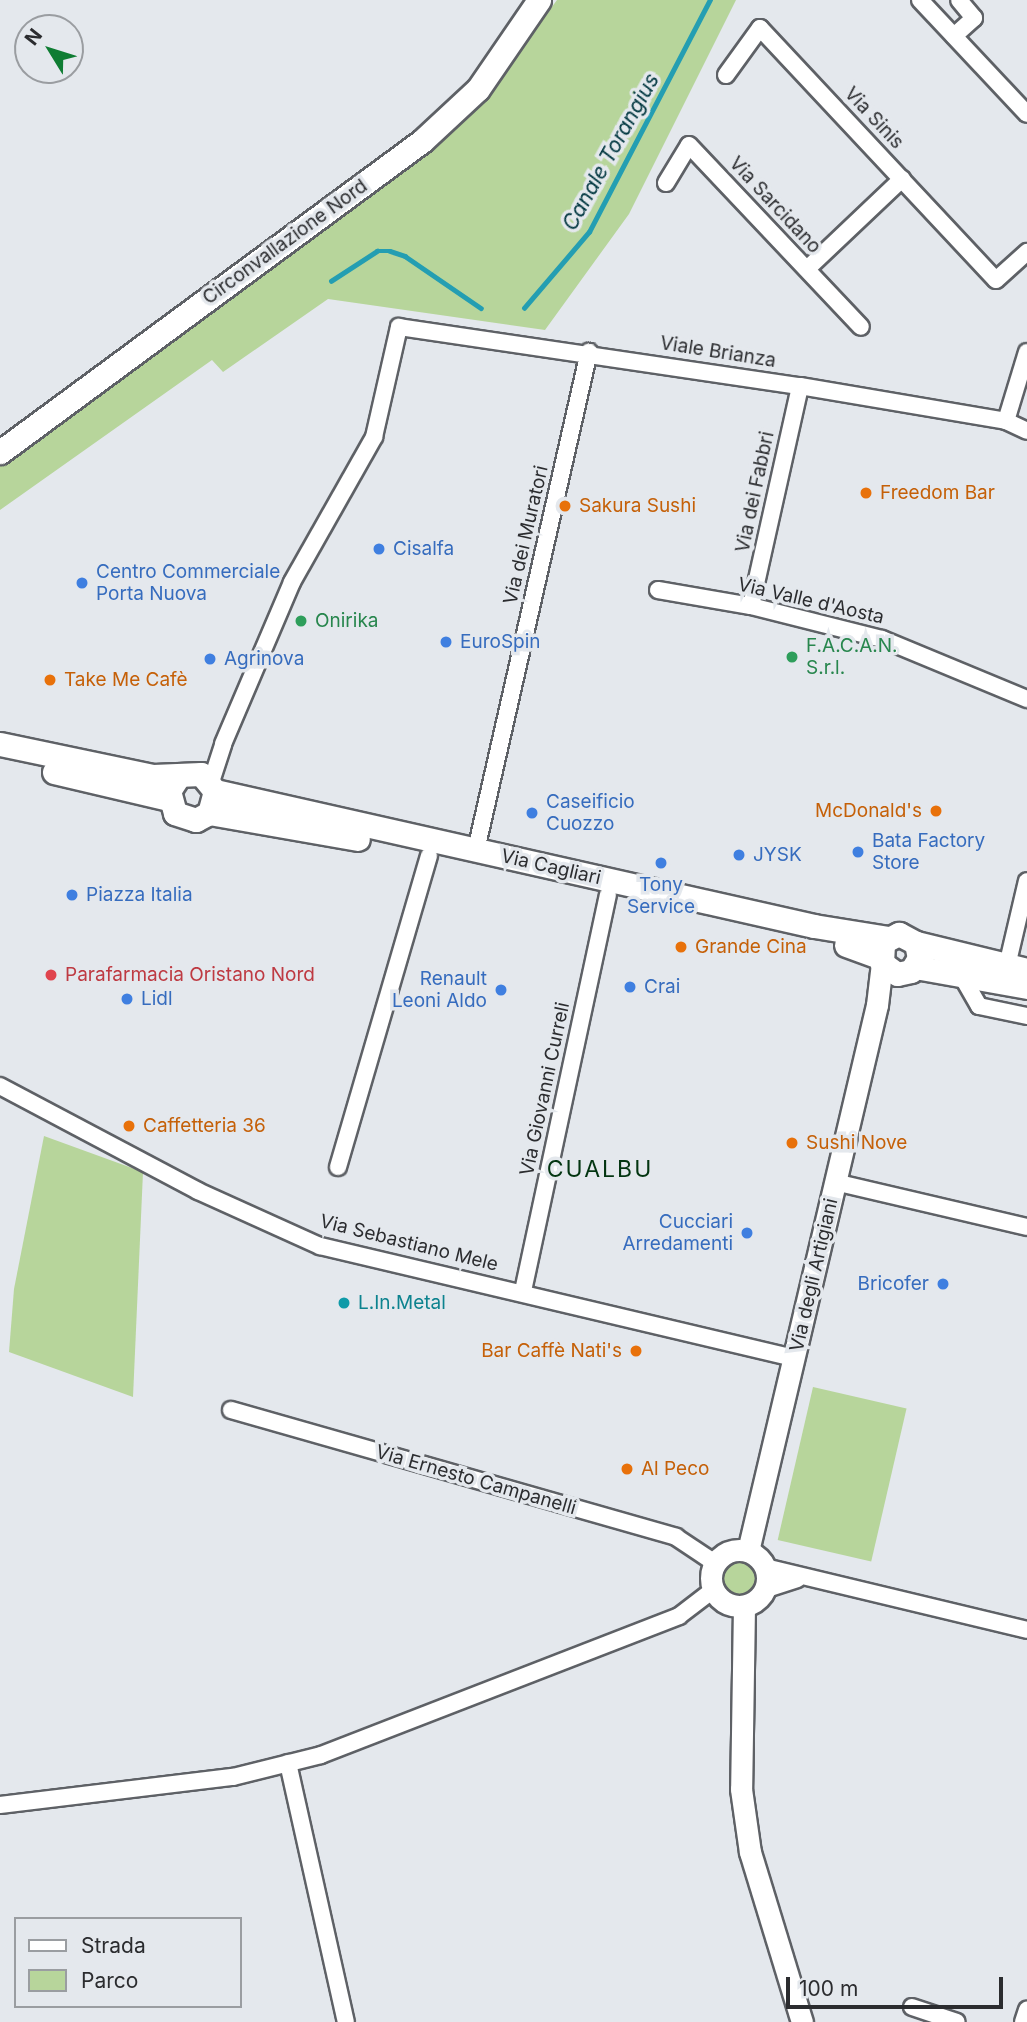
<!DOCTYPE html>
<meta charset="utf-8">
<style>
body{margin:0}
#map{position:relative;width:1027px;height:2022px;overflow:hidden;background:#e4e8ed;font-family:Inter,sans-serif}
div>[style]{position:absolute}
.green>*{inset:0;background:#b7d59b;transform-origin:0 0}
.round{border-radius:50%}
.stream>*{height:4.5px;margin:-2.25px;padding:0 2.25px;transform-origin:2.25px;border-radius:2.25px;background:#249eb2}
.roads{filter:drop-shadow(2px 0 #5e6166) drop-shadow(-2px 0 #5e6166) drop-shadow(0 2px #5e6166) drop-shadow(0 -2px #5e6166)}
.minor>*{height:16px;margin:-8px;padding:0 8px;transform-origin:8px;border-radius:8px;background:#fff}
.tertiary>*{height:21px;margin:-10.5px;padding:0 10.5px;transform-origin:10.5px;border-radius:10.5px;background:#fff}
.tertiary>.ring{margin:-10.5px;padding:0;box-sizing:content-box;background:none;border:21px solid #fff;border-radius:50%}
.secondary>*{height:23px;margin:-11.5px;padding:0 11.5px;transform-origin:11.5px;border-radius:11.5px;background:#fff}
.dots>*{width:19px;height:19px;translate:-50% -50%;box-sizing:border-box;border:4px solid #e4e8ed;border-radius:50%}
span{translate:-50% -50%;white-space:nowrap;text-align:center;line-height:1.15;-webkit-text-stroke:7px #e4e8ed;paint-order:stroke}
.street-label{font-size:19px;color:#2b2c2f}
.food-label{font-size:19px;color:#c56008}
.left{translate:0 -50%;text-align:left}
.right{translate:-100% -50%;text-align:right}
.shop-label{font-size:19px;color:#366cbe}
.leisure-label{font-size:19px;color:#27864d}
.health-label{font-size:19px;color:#be3a42}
.culture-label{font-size:19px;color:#0d838f}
.water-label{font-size:21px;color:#013740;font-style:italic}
.quarter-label{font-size:23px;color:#033511;letter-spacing:2px}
.legend{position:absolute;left:14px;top:1917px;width:228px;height:91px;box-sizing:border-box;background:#e4e8ed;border:2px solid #9a9da1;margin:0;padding:9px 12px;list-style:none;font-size:21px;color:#2b2c2f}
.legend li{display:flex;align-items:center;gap:14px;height:35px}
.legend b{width:35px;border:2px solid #9a9da1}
.north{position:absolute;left:14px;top:14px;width:70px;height:70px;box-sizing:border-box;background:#e4e8ed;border:2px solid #9a9da1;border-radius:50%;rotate:308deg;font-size:19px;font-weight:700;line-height:28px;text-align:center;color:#2b2c2f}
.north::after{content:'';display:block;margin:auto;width:24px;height:32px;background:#0f7d33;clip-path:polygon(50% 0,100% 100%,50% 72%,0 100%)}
.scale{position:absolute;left:786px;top:1977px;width:217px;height:32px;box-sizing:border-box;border:4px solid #2b2c2f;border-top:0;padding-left:9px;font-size:21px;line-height:24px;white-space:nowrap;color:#2b2c2f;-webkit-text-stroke:5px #e4e8ed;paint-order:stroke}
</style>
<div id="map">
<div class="green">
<i style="clip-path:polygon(557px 0,736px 0,629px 214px,545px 330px,328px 299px,223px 372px,212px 360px,0 510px,0 464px,449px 135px,478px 108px)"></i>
<i style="clip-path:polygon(44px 1136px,143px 1172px,133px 1397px,9px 1352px,14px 1289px)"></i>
<i style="left:813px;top:1387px;width:96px;height:157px;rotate:13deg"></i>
<i class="round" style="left:720px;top:1554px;width:40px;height:40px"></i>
</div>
<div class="stream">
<i style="left:331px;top:281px;width:55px;rotate:-33.1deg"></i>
<i style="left:377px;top:251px;width:13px"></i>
<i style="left:390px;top:251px;width:16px;rotate:18deg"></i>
<i style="left:405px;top:256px;width:92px;rotate:34.4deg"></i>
<i style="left:524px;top:308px;width:100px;rotate:-49.5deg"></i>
<i style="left:589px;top:232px;width:262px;rotate:-62.5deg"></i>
</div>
<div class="roads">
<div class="minor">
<i style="left:920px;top:0;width:156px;rotate:46.8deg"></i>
<i style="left:954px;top:36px;width:27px;rotate:-42deg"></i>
<i style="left:974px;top:18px;width:23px;rotate:-130deg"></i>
<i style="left:726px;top:75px;width:58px;rotate:-54.1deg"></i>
<i style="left:760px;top:28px;width:345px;rotate:46.9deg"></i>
<i style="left:996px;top:280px;width:42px;rotate:-42.1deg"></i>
<i style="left:666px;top:183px;width:44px;rotate:-58.8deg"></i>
<i style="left:689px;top:145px;width:250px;rotate:46.6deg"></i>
<i style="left:807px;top:269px;width:131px;rotate:-43.5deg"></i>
<i style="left:1006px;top:421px;width:72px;rotate:-73.1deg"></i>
<i style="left:658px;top:590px;width:94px;rotate:9.8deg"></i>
<i style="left:751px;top:606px;width:135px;rotate:14.1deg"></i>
<i style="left:882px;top:639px;width:157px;rotate:22.5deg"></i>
<i style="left:751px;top:606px;width:225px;rotate:-77.4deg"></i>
<i style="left:211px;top:782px;width:40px;rotate:-72deg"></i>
<i style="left:223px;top:744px;width:176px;rotate:-66.9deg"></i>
<i style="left:292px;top:582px;width:167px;rotate:-60.5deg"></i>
<i style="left:374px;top:437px;width:113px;rotate:-77.2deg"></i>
<i style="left:399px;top:327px;width:405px;rotate:8.4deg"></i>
<i style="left:800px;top:386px;width:209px;rotate:9.6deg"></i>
<i style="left:1006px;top:421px;width:23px;rotate:25deg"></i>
<i style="left:476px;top:850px;width:511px;rotate:-77.22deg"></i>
<i style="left:1007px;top:966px;width:87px;rotate:-76.8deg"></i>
<i style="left:960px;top:973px;width:38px;rotate:60deg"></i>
<i style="left:979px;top:1006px;width:49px;rotate:11.8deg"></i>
<i style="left:0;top:1086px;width:224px;rotate:27.9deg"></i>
<i style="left:198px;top:1191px;width:134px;rotate:24.3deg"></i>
<i style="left:320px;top:1246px;width:487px;rotate:13.3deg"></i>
<i style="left:338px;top:1167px;width:324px;rotate:-73.7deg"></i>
<i style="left:835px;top:1182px;width:197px;rotate:13.2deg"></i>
<i style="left:523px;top:1291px;width:405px;rotate:-77.9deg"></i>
<i style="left:231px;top:1410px;width:463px;rotate:15.9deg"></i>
<i style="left:676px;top:1537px;width:47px;rotate:33.7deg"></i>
<i style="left:765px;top:1567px;width:269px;rotate:13.5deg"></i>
<i style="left:764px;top:1590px;width:35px;rotate:-18deg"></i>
<i style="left:288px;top:1763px;width:265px;rotate:77.4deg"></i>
<i style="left:0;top:1805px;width:235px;rotate:-6.9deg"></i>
<i style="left:233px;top:1777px;width:91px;rotate:-14deg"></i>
<i style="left:321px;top:1755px;width:384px;rotate:-21.2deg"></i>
<i style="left:679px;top:1616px;width:43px;rotate:-37.4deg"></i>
<i style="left:912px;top:2007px;width:47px;rotate:18.4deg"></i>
<i style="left:1023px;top:2022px;width:13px;rotate:-72deg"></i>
</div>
<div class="tertiary">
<i class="ring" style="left:711px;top:1550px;width:35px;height:35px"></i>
<i style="left:748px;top:1551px;width:561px;rotate:-76.71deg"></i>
<i style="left:877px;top:1005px;width:42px;rotate:-83.2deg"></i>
<i style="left:744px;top:1606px;width:183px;rotate:90.9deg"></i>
<i style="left:741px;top:1789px;width:64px;rotate:81.9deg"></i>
<i style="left:750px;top:1852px;width:178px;rotate:73deg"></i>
</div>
<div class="secondary">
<i style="left:0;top:452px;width:524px;rotate:-36.39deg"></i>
<i style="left:422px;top:141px;width:76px;rotate:-42.9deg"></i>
<i style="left:478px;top:89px;width:108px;rotate:-55.6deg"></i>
<i style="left:0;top:744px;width:156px;rotate:11.8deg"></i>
<i style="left:153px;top:776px;width:48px;rotate:-2.4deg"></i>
<i style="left:201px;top:774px;width:22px;rotate:51deg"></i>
<i style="left:215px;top:791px;width:23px;rotate:105deg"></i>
<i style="left:209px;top:813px;width:15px;rotate:152deg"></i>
<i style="left:196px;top:820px;width:22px;rotate:-162deg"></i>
<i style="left:175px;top:813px;width:23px;rotate:-105deg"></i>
<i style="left:169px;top:791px;width:17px;rotate:-57deg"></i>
<i style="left:54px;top:772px;width:118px;rotate:13.2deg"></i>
<i style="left:215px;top:791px;width:614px;rotate:12.7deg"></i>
<i style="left:814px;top:926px;width:74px;rotate:9.3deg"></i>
<i style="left:209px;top:813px;width:151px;rotate:9.9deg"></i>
<i style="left:916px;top:943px;width:15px;rotate:79deg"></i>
<i style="left:919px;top:958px;width:15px;rotate:122deg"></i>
<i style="left:911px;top:971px;width:14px;rotate:168deg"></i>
<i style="left:897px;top:974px;width:19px;rotate:-144deg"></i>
<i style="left:882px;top:963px;width:21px;rotate:-87deg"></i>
<i style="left:883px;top:942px;width:18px;rotate:-27deg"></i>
<i style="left:899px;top:934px;width:19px;rotate:28deg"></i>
<i style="left:916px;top:943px;width:114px;rotate:13.7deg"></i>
<i style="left:846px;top:945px;width:35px;rotate:20deg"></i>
<i style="left:915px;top:967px;width:114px;rotate:10.1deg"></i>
</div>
</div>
<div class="dots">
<i style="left:866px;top:493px;background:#e8710a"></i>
<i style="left:565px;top:506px;background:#e8710a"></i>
<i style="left:379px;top:549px;background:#3f7fe0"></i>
<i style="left:82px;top:583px;background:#3f7fe0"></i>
<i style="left:301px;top:621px;background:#2e9e5b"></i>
<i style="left:446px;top:642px;background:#3f7fe0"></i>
<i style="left:792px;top:657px;background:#2e9e5b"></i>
<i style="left:210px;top:659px;background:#3f7fe0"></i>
<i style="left:50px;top:680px;background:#e8710a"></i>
<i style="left:936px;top:811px;background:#e8710a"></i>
<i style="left:532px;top:813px;background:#3f7fe0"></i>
<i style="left:858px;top:852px;background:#3f7fe0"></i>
<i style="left:739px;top:855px;background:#3f7fe0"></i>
<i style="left:661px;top:863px;background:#3f7fe0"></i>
<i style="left:72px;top:895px;background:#3f7fe0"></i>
<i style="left:681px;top:947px;background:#e8710a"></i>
<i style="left:51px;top:975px;background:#e0444e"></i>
<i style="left:630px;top:987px;background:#3f7fe0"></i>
<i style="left:501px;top:990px;background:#3f7fe0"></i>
<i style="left:127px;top:999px;background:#3f7fe0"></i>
<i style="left:129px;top:1126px;background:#e8710a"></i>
<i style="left:792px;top:1143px;background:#e8710a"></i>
<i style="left:747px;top:1233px;background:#3f7fe0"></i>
<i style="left:943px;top:1284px;background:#3f7fe0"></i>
<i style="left:344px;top:1303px;background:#0f9aa8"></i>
<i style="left:636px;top:1351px;background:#e8710a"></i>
<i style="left:627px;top:1469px;background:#e8710a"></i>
</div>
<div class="street-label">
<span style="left:874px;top:118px;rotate:47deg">Via Sinis</span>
<span style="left:775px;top:205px;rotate:47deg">Via Sarcidano</span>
<span style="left:285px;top:242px;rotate:-36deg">Circonvallazione Nord</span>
<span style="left:718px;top:352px;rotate:9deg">Viale Brianza</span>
<span style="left:755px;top:492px;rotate:-78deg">Via dei Fabbri</span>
<span style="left:526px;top:535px;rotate:-77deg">Via dei Muratori</span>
<span style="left:811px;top:601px;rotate:13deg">Via Valle d'Aosta</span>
<span style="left:551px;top:867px;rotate:13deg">Via Cagliari</span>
<span style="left:545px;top:1089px;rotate:-78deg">Via Giovanni Curreli</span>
<span style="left:409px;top:1243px;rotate:14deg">Via Sebastiano Mele</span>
<span style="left:814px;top:1275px;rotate:-77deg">Via degli Artigiani</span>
<span style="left:476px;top:1480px;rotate:16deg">Via Ernesto Campanelli</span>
</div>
<div class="food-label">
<span class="left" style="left:880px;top:493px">Freedom Bar</span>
<span class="left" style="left:579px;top:506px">Sakura Sushi</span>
<span class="left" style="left:64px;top:680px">Take Me Cafè</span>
<span class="right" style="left:922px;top:811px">McDonald's</span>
<span class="left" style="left:695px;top:947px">Grande Cina</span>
<span class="left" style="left:143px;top:1126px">Caffetteria 36</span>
<span class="left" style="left:806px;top:1143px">Sushi Nove</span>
<span class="right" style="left:622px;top:1351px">Bar Caffè Nati's</span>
<span class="left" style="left:641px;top:1469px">Al Peco</span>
</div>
<div class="shop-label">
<span class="left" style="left:393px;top:549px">Cisalfa</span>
<span class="left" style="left:96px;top:583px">Centro Commerciale<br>Porta Nuova</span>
<span class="left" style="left:460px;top:642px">EuroSpin</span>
<span class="left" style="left:224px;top:659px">Agrinova</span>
<span class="left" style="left:546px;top:813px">Caseificio<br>Cuozzo</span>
<span class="left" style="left:872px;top:852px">Bata Factory<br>Store</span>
<span class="left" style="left:753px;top:855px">JYSK</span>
<span style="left:661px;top:896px">Tony<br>Service</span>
<span class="left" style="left:86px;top:895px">Piazza Italia</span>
<span class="right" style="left:487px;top:990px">Renault<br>Leoni Aldo</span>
<span class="left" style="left:644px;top:987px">Crai</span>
<span class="left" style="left:141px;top:999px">Lidl</span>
<span class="right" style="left:733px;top:1233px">Cucciari<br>Arredamenti</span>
<span class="right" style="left:929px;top:1284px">Bricofer</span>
</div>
<div class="leisure-label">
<span class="left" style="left:315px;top:621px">Onirika</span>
<span class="left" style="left:806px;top:657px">F.A.C.A.N.<br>S.r.l.</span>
</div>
<div class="health-label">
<span class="left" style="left:65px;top:975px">Parafarmacia Oristano Nord</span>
</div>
<div class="culture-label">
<span class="left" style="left:358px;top:1303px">L.In.Metal</span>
</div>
<div class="water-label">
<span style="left:611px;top:152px;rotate:-61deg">Canale Torangius</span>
</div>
<div class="quarter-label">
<span style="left:600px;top:1169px">CUALBU</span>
</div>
<ul class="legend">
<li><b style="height:9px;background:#fff"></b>Strada</li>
<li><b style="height:19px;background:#b7d59b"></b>Parco</li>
</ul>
<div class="north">N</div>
<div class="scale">100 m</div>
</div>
